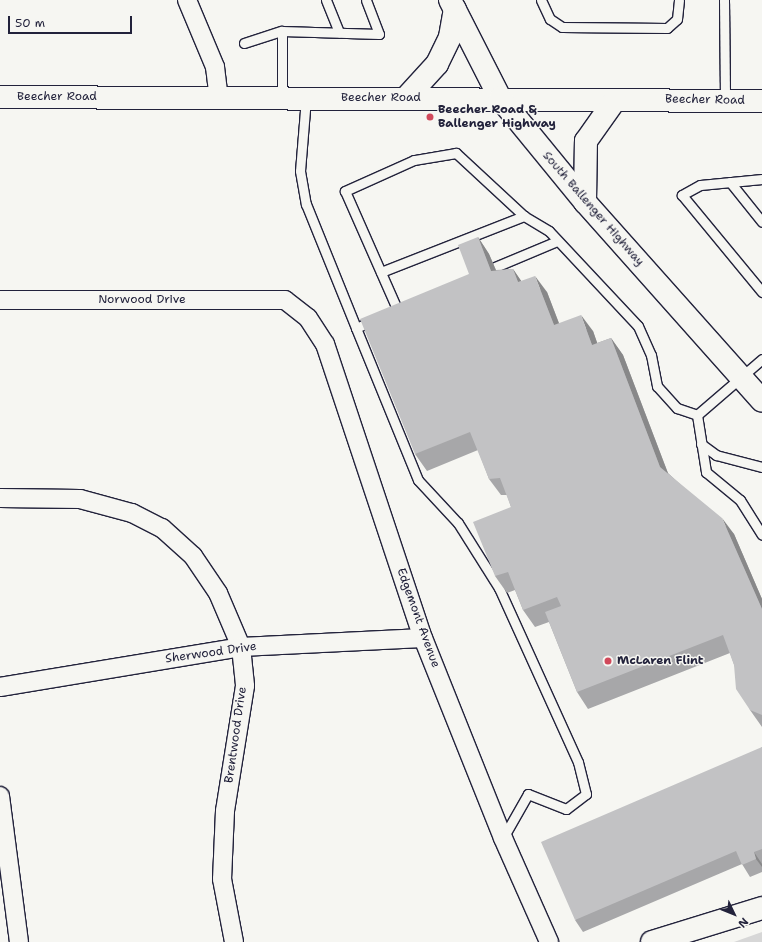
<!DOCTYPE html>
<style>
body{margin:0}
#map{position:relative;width:762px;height:942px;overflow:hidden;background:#f6f6f2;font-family:"Shantell Sans",sans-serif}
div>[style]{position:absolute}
.green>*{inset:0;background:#d7d7d7}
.roads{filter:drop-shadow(1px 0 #22223b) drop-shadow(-1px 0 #22223b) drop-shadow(0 1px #22223b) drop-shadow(0 -1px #22223b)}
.service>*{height:9px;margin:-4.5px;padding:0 4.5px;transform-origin:4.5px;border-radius:4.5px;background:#f6f6f2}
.minor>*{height:18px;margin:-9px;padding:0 9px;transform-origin:9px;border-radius:9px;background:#f6f6f2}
.tertiary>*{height:22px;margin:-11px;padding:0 11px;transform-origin:11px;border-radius:11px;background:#f6f6f2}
.secondary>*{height:22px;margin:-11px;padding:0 11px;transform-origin:11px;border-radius:11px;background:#f6f6f2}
.wall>*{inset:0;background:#a7a7a9}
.shaded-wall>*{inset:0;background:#888889}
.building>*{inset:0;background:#c2c2c4}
.dots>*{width:11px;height:11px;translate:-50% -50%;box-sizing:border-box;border:2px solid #f6f6f2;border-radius:50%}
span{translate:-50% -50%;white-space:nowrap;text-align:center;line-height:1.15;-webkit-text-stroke:3px #f6f6f2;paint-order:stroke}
.street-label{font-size:12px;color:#22223b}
.poi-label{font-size:12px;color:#22223b;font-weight:700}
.left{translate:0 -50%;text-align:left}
.north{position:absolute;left:714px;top:894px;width:40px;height:40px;-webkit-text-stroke:3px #f6f6f2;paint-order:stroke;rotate:133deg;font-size:11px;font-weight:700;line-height:16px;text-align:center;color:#22223b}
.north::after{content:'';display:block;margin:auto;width:14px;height:18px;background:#22223b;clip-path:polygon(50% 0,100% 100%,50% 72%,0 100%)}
.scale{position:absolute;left:8px;top:16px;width:124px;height:18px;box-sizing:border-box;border:2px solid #22223b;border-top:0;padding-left:5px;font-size:12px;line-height:14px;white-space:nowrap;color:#22223b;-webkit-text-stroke:3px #f6f6f2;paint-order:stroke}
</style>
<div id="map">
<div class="green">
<i style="clip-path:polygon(762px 932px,762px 942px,734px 942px)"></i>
</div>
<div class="roads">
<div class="service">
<i style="left:326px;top:0;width:35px;rotate:68deg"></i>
<i style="left:541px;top:0;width:21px;rotate:65deg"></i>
<i style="left:550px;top:19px;width:14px;rotate:34deg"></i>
<i style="left:562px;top:27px;width:105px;rotate:0.5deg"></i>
<i style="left:667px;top:28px;width:13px;rotate:-42deg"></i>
<i style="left:677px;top:19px;width:19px;rotate:-84deg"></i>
<i style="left:724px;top:0;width:101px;rotate:89.4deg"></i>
<i style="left:244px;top:43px;width:40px;rotate:-18deg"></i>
<i style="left:282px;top:98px;width:67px;rotate:-90deg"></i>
<i style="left:282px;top:31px;width:97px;rotate:1.8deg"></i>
<i style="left:379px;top:34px;width:36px;rotate:-111deg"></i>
<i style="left:306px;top:98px;width:73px;rotate:94.7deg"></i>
<i style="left:300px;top:171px;width:34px;rotate:80deg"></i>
<i style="left:306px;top:204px;width:134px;rotate:68deg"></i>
<i style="left:356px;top:328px;width:20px;rotate:-24deg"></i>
<i style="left:762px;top:179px;width:62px;rotate:174.5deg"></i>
<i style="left:700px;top:185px;width:21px;rotate:151deg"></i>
<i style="left:682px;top:195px;width:126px;rotate:50.5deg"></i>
<i style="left:730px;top:182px;width:51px;rotate:51.3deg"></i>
<i style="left:524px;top:216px;width:29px;rotate:31deg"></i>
<i style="left:549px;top:231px;width:130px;rotate:46.9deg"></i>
<i style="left:638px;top:326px;width:32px;rotate:66deg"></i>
<i style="left:651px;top:355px;width:32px;rotate:79deg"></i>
<i style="left:657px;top:386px;width:30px;rotate:48deg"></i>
<i style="left:677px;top:408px;width:21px;rotate:19deg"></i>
<i style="left:495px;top:267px;width:67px;rotate:-22.8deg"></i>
<i style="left:381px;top:272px;width:154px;rotate:-21.4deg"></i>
<i style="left:524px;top:216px;width:93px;rotate:-137.2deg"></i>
<i style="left:456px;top:153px;width:43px;rotate:170.5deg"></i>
<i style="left:414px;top:160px;width:76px;rotate:155.8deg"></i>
<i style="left:345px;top:191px;width:129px;rotate:66.2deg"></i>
<i style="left:356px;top:328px;width:164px;rotate:67.8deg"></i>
<i style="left:418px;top:480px;width:59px;rotate:47.1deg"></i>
<i style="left:458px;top:523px;width:77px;rotate:57.8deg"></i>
<i style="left:499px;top:588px;width:191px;rotate:65.6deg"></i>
<i style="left:578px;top:762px;width:33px;rotate:76deg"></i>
<i style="left:586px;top:794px;width:25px;rotate:143deg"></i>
<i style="left:566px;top:809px;width:41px;rotate:-158.5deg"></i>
<i style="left:528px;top:794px;width:51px;rotate:119.6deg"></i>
<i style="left:697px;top:415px;width:58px;rotate:81deg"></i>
<i style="left:706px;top:472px;width:44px;rotate:39.5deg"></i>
<i style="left:740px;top:500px;width:41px;rotate:57.8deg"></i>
<i style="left:697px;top:415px;width:86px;rotate:-40.7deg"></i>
<i style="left:701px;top:444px;width:19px;rotate:36deg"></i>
<i style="left:716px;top:455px;width:48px;rotate:14.6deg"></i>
</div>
<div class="minor">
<i style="left:187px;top:0;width:73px;rotate:67.3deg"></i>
<i style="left:215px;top:67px;width:31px;rotate:83deg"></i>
<i style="left:0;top:300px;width:285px"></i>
<i style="left:285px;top:300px;width:29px;rotate:38deg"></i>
<i style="left:308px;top:318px;width:31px;rotate:57deg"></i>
<i style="left:325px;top:344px;width:310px;rotate:71.6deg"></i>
<i style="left:423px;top:638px;width:215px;rotate:68.2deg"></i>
<i style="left:503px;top:838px;width:114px;rotate:66.1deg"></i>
<i style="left:0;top:498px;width:80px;rotate:0.7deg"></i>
<i style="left:80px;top:499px;width:54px;rotate:15.1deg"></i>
<i style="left:132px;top:513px;width:34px;rotate:27deg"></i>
<i style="left:162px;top:528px;width:42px;rotate:42.1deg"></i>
<i style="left:193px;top:556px;width:45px;rotate:56deg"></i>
<i style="left:218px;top:593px;width:59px;rotate:66.9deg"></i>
<i style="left:241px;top:647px;width:39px;rotate:84deg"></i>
<i style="left:245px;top:686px;width:127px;rotate:99.1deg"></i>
<i style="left:225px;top:811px;width:68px;rotate:92.5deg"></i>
<i style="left:222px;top:879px;width:64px;rotate:79.2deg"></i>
<i style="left:0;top:687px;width:244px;rotate:-9.4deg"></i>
<i style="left:241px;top:647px;width:182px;rotate:-2.8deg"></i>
<i style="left:0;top:796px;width:147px;rotate:82.6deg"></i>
</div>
<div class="tertiary">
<i style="left:0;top:97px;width:762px;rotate:0.3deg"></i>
<i style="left:652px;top:942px;width:115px;rotate:-17.2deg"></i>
</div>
<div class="secondary">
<i style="left:450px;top:0;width:110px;rotate:63deg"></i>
<i style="left:500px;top:98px;width:134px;rotate:50.7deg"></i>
<i style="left:585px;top:202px;width:266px;rotate:48.3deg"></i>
<i style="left:406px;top:98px;width:46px;rotate:-47.6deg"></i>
<i style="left:437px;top:64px;width:30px;rotate:-64deg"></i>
<i style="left:450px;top:37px;width:28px;rotate:-80deg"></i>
<i style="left:585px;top:202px;width:61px;rotate:-89.1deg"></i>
<i style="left:586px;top:141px;width:50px;rotate:-54.7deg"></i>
</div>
</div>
<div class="wall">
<i style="clip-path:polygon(478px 237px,489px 254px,496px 270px,513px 269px,521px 281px,547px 292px,559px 323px,593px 331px,597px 343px,611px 338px,623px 355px,668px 473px,734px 534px,762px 599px,762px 727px,750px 710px,730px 653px,588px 709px,577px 692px,549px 622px,535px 627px,523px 610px,515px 590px,507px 593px,495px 576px,511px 507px,507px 495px,501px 495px,489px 479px,478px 450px,427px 471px,415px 454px,469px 274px)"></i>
<i style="clip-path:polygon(762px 747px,762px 872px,750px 877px,742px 864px,583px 932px,575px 920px)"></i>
</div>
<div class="shaded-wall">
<i style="clip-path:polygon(478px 237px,489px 254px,503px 287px,491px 271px)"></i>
<i style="clip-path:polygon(513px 269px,524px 285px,518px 282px)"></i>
<i style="clip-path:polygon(535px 276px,547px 292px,566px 342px,554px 325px)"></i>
<i style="clip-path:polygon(581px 315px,593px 331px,604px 362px,592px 345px)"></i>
<i style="clip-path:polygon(611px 338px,623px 355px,672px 484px,660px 467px)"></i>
<i style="clip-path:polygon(722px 518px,734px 534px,762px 599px,762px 609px)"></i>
<i style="clip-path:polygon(754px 852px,762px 864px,762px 867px,756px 859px)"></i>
</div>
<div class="building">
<i style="clip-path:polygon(478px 237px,491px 271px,513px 269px,518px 282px,535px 276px,554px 325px,581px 315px,592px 345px,611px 338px,660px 467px,722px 518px,762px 609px,762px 715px,750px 710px,736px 689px,734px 665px,723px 635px,577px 692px,545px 612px,561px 606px,557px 597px,523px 610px,508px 572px,495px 576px,473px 522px,511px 507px,500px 478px,489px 479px,470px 432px,415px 454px,360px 319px,469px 274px,458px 245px)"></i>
<i style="clip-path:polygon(762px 747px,762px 849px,754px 852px,756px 859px,742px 865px,736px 851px,575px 920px,541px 842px)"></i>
</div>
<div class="dots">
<i style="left:430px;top:117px;background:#d1495b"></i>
<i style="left:608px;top:661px;background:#d1495b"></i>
</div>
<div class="street-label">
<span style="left:57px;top:97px">Beecher Road</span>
<span style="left:381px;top:98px">Beecher Road</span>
<span style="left:705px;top:100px;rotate:1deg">Beecher Road</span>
<span style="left:593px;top:209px;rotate:49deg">South Ballenger Highway</span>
<span style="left:142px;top:300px">Norwood Drive</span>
<span style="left:418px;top:618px;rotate:70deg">Edgemont Avenue</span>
<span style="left:211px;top:653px;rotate:-8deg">Sherwood Drive</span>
<span style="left:236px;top:735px;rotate:-82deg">Brentwood Drive</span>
</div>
<div class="poi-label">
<span class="left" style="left:438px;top:117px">Beecher Road &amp;<br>Ballenger Highway</span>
<span class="left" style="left:617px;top:661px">McLaren Flint</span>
</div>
<div class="north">N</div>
<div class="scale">50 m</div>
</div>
